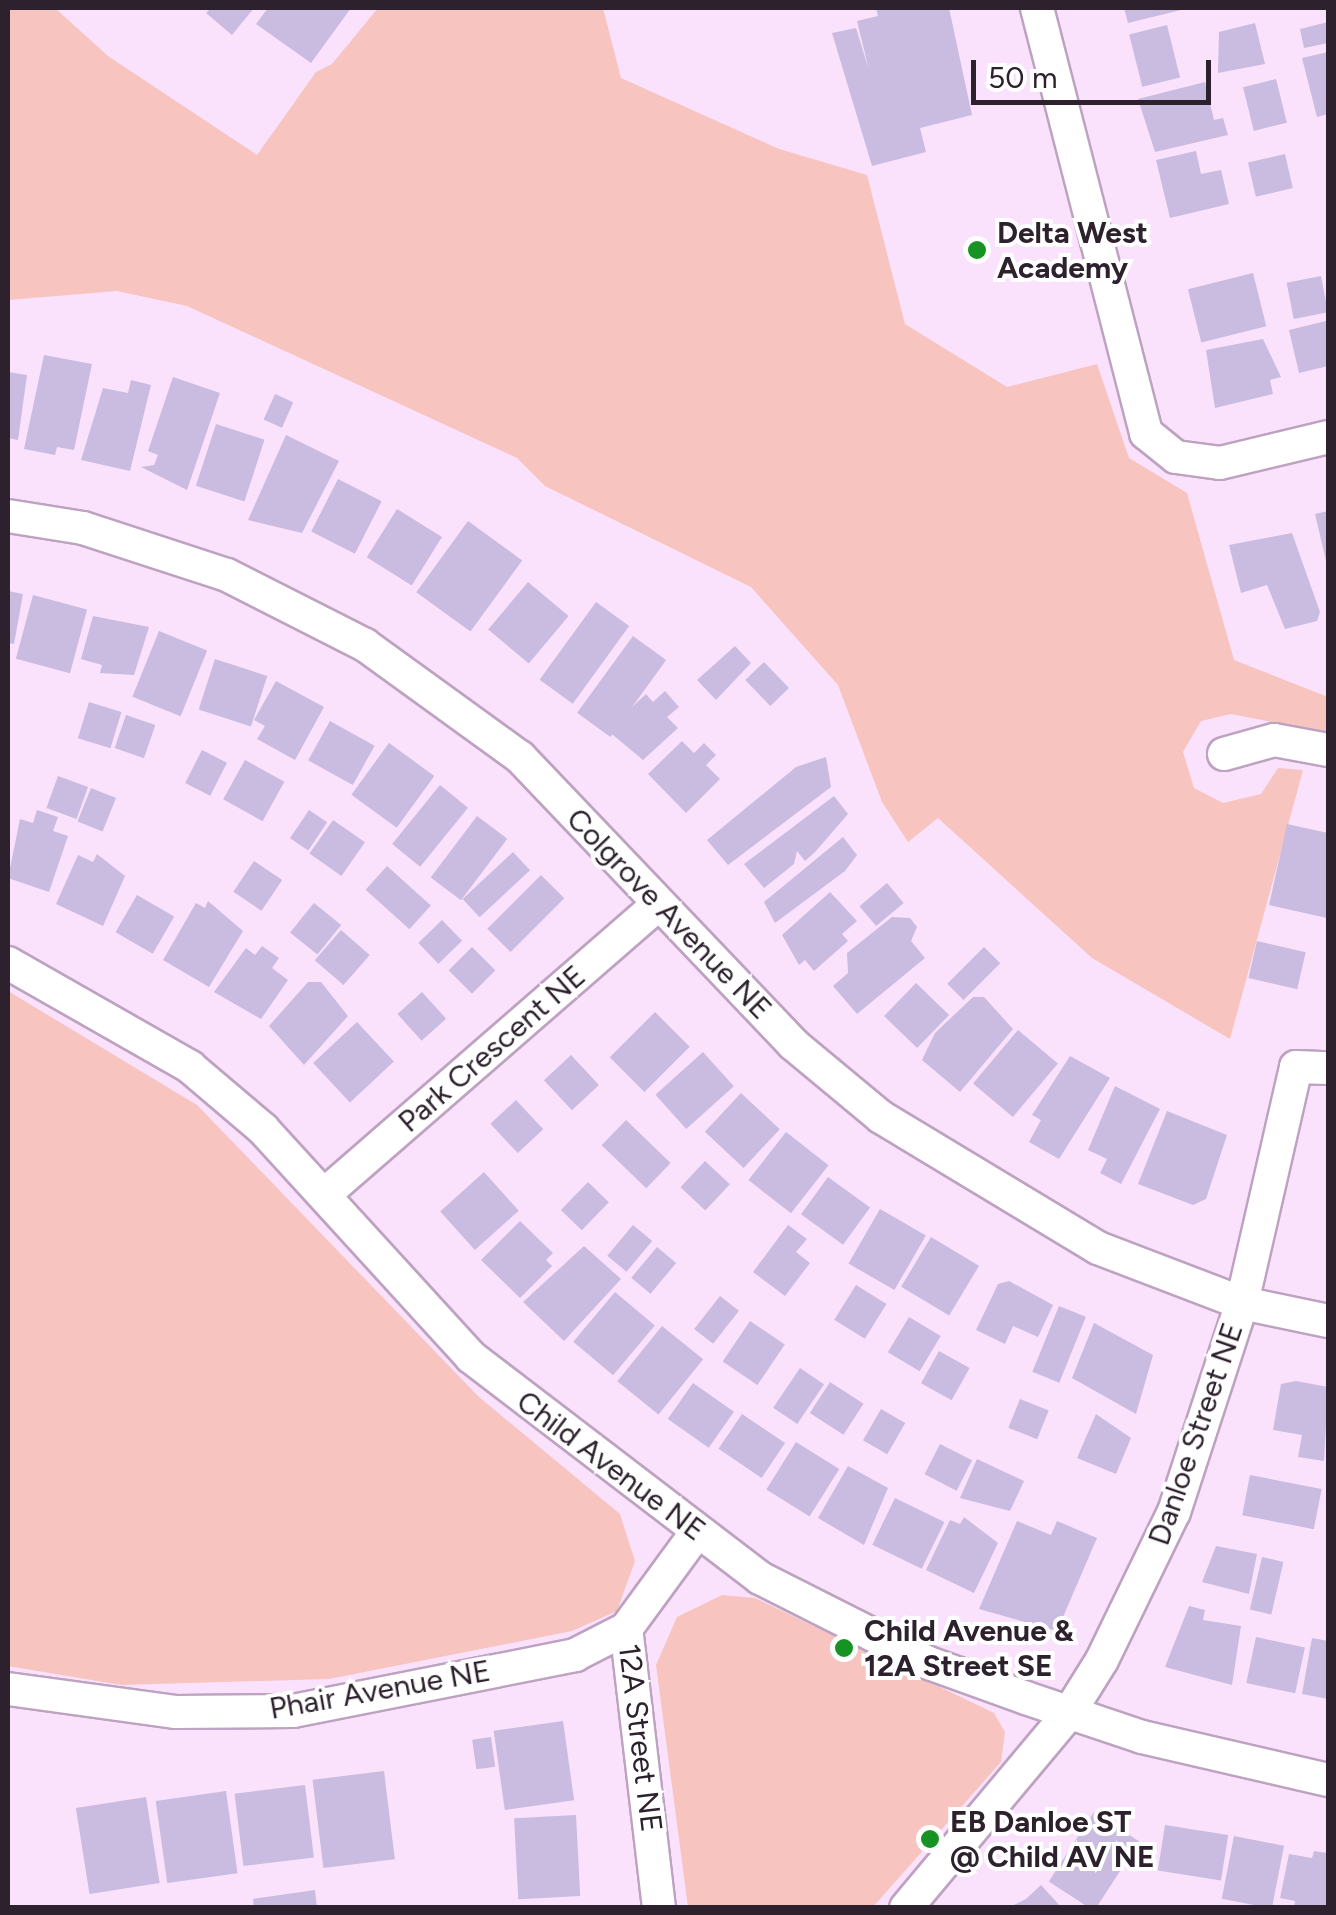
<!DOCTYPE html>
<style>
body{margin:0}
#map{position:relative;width:1336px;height:1915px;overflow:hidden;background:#fae2fc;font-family:Figtree,sans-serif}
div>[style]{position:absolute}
.green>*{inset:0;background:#f7c4c0}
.building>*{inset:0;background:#cabbe0;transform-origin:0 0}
.roads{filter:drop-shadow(2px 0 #bea2c1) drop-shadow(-2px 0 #bea2c1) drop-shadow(0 2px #bea2c1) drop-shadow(0 -2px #bea2c1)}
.street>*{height:32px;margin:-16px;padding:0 16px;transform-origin:16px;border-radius:16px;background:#fff}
.dots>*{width:28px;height:28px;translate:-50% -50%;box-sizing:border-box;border:5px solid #fff;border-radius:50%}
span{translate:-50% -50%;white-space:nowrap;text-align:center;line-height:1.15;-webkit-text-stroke:8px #fff;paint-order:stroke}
.poi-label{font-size:30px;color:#2c212d;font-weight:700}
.left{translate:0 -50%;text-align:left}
.street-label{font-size:30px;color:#2c212d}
.frame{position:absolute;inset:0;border:10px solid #2c212d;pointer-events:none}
.scale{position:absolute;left:971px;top:60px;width:240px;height:45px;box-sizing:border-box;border:5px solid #2c212d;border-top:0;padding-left:12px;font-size:30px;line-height:35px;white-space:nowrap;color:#2c212d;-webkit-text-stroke:8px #fff;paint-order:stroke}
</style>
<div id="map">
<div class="green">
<i style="clip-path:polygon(8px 8px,55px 8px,108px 56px,257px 155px,316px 72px,332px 64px,378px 8px,603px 8px,621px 78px,779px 149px,867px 175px,905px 324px,1007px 387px,1097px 364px,1129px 458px,1187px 493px,1234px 660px,1328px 697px,1328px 733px,1231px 714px,1201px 721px,1183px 752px,1194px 788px,1223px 803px,1261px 794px,1278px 768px,1303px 770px,1230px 1039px,1092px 958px,938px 818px,908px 842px,882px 802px,838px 685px,751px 587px,545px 486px,517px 458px,187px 306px,117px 291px,8px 300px)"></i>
<i style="clip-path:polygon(8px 991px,197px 1105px,479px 1397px,620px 1514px,635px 1561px,617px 1611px,572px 1631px,329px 1679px,121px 1685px,8px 1666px)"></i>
<i style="clip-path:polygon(722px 1595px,755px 1598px,994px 1713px,1005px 1732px,1001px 1762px,873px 1907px,688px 1907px,656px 1665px,677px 1617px)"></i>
</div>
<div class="building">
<i style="clip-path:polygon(211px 8px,254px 8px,232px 35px,206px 13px)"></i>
<i style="clip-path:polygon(268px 8px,351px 8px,311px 63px,256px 24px)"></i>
<i style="clip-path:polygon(876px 8px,949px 8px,972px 115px,920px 128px,926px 152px,872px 166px,832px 33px,856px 28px,869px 70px,857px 21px,878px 16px)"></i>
<i style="clip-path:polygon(1124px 8px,1185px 8px,1185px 9px,1128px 23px)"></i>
<i style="clip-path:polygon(1328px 22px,1328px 43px,1304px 48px,1300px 29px)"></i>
<i style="clip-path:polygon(1255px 23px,1265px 64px,1218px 73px,1219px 32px)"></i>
<i style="left:1167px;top:25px;width:54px;height:39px;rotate:76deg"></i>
<i style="clip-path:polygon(1328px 52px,1328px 114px,1317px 117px,1302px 58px)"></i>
<i style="left:1276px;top:79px;width:45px;height:34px;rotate:76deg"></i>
<i style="clip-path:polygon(1205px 82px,1214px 120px,1223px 118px,1228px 135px,1155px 152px,1138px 99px)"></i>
<i style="clip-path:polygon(1196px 151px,1201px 174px,1221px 170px,1229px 204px,1170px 218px,1156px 160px)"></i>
<i style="left:1285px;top:154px;width:35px;height:38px;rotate:77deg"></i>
<i style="left:1253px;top:273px;width:55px;height:67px;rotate:76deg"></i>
<i style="left:1321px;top:276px;width:37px;height:35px;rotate:79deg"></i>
<i style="clip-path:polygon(1326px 321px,1328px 366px,1299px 373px,1289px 330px)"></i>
<i style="clip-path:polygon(1263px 339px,1281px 377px,1270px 380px,1273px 394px,1215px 408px,1206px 350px)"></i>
<i style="clip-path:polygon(44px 355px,92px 364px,74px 450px,57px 447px,55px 455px,24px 449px)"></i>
<i style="clip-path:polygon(8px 372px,27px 375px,18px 440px,8px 438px)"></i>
<i style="clip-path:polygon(173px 377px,220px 393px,187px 490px,141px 467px,154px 465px,158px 455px,148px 451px)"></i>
<i style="clip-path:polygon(131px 380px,151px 385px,130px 471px,81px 460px,103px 388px,128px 393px)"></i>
<i style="left:275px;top:394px;width:20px;height:28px;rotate:24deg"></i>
<i style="left:216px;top:424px;width:51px;height:65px;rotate:18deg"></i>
<i style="clip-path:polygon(286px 435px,339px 461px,302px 533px,248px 520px)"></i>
<i style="left:338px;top:479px;width:49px;height:59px;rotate:27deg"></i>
<i style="left:397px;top:509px;width:53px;height:57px;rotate:32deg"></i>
<i style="clip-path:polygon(1328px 511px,1328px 564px,1327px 565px,1315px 514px)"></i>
<i style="left:468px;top:521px;width:67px;height:88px;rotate:36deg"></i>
<i style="clip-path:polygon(1292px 533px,1320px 612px,1317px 621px,1285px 629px,1267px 585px,1241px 593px,1229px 545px)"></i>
<i style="left:528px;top:582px;width:53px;height:62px;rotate:40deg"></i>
<i style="clip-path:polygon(8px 591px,23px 594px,14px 644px,8px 643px)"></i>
<i style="left:33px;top:595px;width:56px;height:66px;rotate:15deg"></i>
<i style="left:596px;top:602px;width:41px;height:96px;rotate:36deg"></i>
<i style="clip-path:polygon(93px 616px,149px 627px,134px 675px,100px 673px,102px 665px,81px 659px)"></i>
<i style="left:159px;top:631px;width:52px;height:71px;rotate:22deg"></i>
<i style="left:633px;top:636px;width:41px;height:95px;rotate:36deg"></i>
<i style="clip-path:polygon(735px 646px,751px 663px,716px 700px,697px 680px)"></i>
<i style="left:215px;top:659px;width:55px;height:53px;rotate:18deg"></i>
<i style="left:764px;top:662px;width:36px;height:26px;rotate:46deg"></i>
<i style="clip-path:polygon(276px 681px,324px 707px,295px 760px,257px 739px,265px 726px,254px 720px)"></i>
<i style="clip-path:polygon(665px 691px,679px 707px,667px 717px,678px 728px,643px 760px,607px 730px,646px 694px,653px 702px)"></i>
<i style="left:89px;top:702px;width:34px;height:38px;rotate:17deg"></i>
<i style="left:126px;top:715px;width:31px;height:35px;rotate:19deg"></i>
<i style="left:330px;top:721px;width:51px;height:45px;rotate:29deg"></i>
<i style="clip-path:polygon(682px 741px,694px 753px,704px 743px,716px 755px,706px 765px,720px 779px,686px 813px,648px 774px)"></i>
<i style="left:389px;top:743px;width:56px;height:64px;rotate:36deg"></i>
<i style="left:202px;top:750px;width:28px;height:37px;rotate:27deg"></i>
<i style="clip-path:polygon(826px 757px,831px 787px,728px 865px,707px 840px,796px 767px)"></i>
<i style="left:245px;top:760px;width:45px;height:45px;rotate:29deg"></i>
<i style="left:58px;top:776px;width:32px;height:34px;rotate:20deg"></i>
<i style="left:440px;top:785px;width:36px;height:76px;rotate:39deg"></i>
<i style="left:91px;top:788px;width:27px;height:36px;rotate:22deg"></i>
<i style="clip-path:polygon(834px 796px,848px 814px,815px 852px,805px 861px,797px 851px,794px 864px,764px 888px,744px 864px)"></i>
<i style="clip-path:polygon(37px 810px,58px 817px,53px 831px,68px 836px,49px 892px,8px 878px,20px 819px,33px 823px)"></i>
<i style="left:309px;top:810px;width:22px;height:34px;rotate:34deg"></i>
<i style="left:477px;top:816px;width:38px;height:77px;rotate:37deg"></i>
<i style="left:333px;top:820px;width:39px;height:41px;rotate:35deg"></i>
<i style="clip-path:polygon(1287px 824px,1328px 833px,1327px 918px,1269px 905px)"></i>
<i style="clip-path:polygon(843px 837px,857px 855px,845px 871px,775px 923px,764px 902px)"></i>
<i style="left:513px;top:852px;width:25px;height:69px;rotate:47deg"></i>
<i style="clip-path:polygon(97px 854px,125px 876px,103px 926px,56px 904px,78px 855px,93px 862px)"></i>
<i style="left:254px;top:861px;width:34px;height:37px;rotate:34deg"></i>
<i style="left:387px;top:866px;width:59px;height:32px;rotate:42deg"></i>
<i style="left:541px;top:875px;width:33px;height:76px;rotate:45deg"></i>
<i style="left:887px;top:883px;width:26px;height:36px;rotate:50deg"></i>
<i style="clip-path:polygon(830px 892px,857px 921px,842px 934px,848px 941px,814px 971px,805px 960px,799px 965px,782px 935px)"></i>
<i style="left:137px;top:895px;width:43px;height:43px;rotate:30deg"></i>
<i style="clip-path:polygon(208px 901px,243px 931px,209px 987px,163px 960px,196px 903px,205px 908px)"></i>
<i style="left:314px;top:903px;width:35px;height:38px;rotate:39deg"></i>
<i style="clip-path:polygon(892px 917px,910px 918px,917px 927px,911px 941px,925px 958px,857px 1014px,833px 986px,848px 973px,847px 953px)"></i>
<i style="left:442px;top:920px;width:29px;height:33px;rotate:46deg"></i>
<i style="left:341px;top:930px;width:38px;height:40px;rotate:41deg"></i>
<i style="left:1257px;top:941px;width:50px;height:38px;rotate:13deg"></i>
<i style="clip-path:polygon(262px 946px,279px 958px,272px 968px,288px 980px,261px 1019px,214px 992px,246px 948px,255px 955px)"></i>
<i style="left:472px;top:947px;width:33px;height:33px;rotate:45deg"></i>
<i style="left:984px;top:947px;width:23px;height:52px;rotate:45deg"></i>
<i style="clip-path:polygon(308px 982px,321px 982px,348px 1016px,304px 1065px,269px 1026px)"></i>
<i style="left:916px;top:983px;width:46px;height:46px;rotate:44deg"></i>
<i style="left:422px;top:992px;width:36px;height:33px;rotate:48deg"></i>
<i style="clip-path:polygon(973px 997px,984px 997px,1013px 1029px,960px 1092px,922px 1060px,935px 1033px)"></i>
<i style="left:655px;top:1012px;width:49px;height:64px;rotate:45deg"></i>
<i style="left:357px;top:1022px;width:54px;height:60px;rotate:47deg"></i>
<i style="left:1018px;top:1030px;width:52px;height:70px;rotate:40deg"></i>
<i style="left:703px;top:1052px;width:46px;height:64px;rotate:48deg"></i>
<i style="left:571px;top:1055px;width:41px;height:37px;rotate:47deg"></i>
<i style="clip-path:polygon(1070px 1056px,1110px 1078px,1059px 1159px,1029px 1142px,1041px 1120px,1032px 1115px)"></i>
<i style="clip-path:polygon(1115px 1086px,1160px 1109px,1121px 1184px,1100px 1173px,1107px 1159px,1088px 1150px)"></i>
<i style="left:741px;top:1093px;width:53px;height:53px;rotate:43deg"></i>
<i style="left:516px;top:1100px;width:40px;height:35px;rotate:47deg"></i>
<i style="clip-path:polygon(1167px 1111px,1227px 1135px,1206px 1199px,1193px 1205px,1138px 1184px)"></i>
<i style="left:626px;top:1120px;width:62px;height:35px;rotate:44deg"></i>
<i style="left:786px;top:1132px;width:54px;height:61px;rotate:38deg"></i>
<i style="left:705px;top:1161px;width:34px;height:36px;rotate:43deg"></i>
<i style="left:484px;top:1172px;width:52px;height:59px;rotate:48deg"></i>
<i style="left:828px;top:1177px;width:52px;height:46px;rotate:36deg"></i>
<i style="left:588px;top:1182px;width:29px;height:39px;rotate:44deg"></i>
<i style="left:880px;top:1209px;width:53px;height:63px;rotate:30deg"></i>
<i style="clip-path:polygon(520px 1221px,553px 1253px,546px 1260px,552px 1266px,520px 1298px,481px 1260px)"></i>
<i style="left:633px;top:1225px;width:25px;height:40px;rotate:40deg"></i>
<i style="clip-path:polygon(788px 1225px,807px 1239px,796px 1252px,810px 1263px,785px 1296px,753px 1272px)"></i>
<i style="left:931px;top:1237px;width:56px;height:58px;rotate:31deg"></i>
<i style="clip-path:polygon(584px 1246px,621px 1279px,564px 1341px,523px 1302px)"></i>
<i style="left:657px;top:1247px;width:25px;height:40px;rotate:40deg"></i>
<i style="clip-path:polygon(1009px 1281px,1053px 1305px,1038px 1337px,1013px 1326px,1005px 1344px,976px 1330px,998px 1284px)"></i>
<i style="left:856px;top:1285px;width:36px;height:41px;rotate:32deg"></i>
<i style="left:615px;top:1292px;width:52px;height:65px;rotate:40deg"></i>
<i style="left:720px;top:1296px;width:24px;height:42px;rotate:38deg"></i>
<i style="left:1059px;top:1306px;width:29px;height:71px;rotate:22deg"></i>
<i style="left:909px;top:1317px;width:37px;height:41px;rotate:31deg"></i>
<i style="left:750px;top:1321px;width:42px;height:49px;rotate:34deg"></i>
<i style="clip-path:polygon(1094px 1323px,1153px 1355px,1136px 1414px,1072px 1378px)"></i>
<i style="left:662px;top:1326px;width:53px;height:71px;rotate:39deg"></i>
<i style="left:939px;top:1351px;width:35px;height:37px;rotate:29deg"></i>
<i style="left:800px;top:1368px;width:29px;height:48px;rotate:34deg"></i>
<i style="clip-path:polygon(1296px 1381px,1328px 1387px,1324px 1461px,1298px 1457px,1302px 1435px,1273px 1430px,1281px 1384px)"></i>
<i style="left:830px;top:1382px;width:40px;height:37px;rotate:33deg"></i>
<i style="left:693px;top:1383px;width:50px;height:44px;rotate:35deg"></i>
<i style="left:1020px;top:1399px;width:31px;height:31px;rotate:22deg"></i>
<i style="left:881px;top:1409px;width:28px;height:36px;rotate:30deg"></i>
<i style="left:742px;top:1414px;width:52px;height:42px;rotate:34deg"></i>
<i style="clip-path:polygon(1096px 1414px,1131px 1438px,1116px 1474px,1077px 1458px)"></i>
<i style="left:796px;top:1442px;width:51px;height:56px;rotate:32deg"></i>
<i style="left:940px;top:1444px;width:36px;height:34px;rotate:27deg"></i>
<i style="clip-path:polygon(977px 1459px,1024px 1481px,1010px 1511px,960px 1498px)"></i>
<i style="clip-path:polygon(848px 1466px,888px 1488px,864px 1545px,818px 1518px)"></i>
<i style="left:1250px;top:1475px;width:73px;height:41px;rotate:11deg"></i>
<i style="left:895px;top:1498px;width:55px;height:52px;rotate:26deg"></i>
<i style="clip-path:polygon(964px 1517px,998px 1543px,974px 1593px,926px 1570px,950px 1520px,960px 1524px)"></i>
<i style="clip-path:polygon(1017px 1521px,1051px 1535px,1057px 1521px,1097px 1538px,1057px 1631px,979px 1609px)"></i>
<i style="clip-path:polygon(1216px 1546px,1257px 1554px,1249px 1594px,1202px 1582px)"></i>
<i style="left:1262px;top:1557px;width:22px;height:54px;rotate:13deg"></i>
<i style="clip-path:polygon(1189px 1606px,1205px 1610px,1203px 1620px,1241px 1626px,1232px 1685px,1165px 1667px)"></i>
<i style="left:1256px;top:1637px;width:50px;height:47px;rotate:12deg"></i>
<i style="clip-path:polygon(1312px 1638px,1328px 1641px,1328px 1699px,1302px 1694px)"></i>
<i style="left:563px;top:1721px;width:80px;height:70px;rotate:82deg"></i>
<i style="left:491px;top:1737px;width:30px;height:19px;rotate:82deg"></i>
<i style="left:384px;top:1771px;width:89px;height:72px;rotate:83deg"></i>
<i style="left:305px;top:1785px;width:73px;height:71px;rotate:83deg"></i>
<i style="left:226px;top:1791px;width:83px;height:71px;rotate:82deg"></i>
<i style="left:146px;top:1797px;width:87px;height:71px;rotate:81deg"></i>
<i style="left:1094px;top:1812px;width:54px;height:83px;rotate:33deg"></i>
<i style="left:576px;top:1815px;width:81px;height:62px;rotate:87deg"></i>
<i style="left:1165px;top:1825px;width:64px;height:46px;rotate:9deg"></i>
<i style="left:1234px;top:1836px;width:51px;height:64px;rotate:11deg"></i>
<i style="clip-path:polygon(1314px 1851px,1328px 1853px,1328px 1908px,1294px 1908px,1295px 1901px,1280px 1898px,1289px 1854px,1312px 1858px)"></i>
<i style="clip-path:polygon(1041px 1885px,1062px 1908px,1008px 1908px,1026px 1899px)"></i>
<i style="clip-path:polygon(315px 1890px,317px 1908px,254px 1908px,253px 1899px)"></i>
</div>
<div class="roads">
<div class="street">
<i style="left:1037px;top:8px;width:439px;rotate:75.6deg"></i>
<i style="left:1146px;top:433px;width:38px;rotate:39deg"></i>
<i style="left:1176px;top:457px;width:44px;rotate:7.8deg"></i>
<i style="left:1220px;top:463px;width:111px;rotate:-13.5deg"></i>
<i style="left:8px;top:516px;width:76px;rotate:9.1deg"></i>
<i style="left:83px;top:528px;width:151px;rotate:18.1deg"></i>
<i style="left:227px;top:575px;width:155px;rotate:26.9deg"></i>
<i style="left:365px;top:645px;width:191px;rotate:35.9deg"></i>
<i style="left:520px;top:757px;width:396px;rotate:46.4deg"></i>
<i style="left:793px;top:1044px;width:114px;rotate:39.7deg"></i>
<i style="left:881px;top:1117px;width:253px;rotate:31.1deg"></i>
<i style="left:1098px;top:1248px;width:154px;rotate:20.9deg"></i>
<i style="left:1242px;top:1303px;width:88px;rotate:11.8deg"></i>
<i style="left:1224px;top:754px;width:52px;rotate:-15.6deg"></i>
<i style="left:1274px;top:740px;width:55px;rotate:10.5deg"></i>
<i style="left:8px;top:963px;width:210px;rotate:29.7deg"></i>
<i style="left:190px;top:1067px;width:96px;rotate:40.3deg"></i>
<i style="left:263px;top:1129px;width:309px;rotate:47.6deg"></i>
<i style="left:471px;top:1357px;width:364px;rotate:37.4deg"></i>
<i style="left:760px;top:1578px;width:186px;rotate:26.8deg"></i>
<i style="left:926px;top:1662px;width:106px;rotate:19.8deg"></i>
<i style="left:1026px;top:1698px;width:122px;rotate:18.6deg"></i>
<i style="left:1142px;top:1737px;width:191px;rotate:13deg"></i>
<i style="left:325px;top:1194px;width:442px;rotate:-41deg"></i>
<i style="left:8px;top:1689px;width:170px;rotate:7.8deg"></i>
<i style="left:176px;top:1712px;width:117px;rotate:-0.5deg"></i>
<i style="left:293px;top:1711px;width:288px;rotate:-11.2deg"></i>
<i style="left:575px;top:1655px;width:57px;rotate:-27deg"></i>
<i style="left:659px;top:1908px;width:281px;rotate:-96.7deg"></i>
<i style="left:626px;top:1629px;width:120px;rotate:-53.8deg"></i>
<i style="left:906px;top:1908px;width:254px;rotate:-50.1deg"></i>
<i style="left:1069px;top:1713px;width:62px;rotate:-58.1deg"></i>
<i style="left:1102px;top:1660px;width:165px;rotate:-64.1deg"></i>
<i style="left:1174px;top:1512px;width:220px;rotate:-72deg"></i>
<i style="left:1242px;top:1303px;width:242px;rotate:-77.1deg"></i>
<i style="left:1296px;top:1067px;width:32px;rotate:2deg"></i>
</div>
</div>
<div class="dots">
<i style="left:977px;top:250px;background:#179323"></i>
<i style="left:844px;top:1648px;background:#179323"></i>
<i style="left:930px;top:1839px;background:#179323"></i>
</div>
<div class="poi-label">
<span class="left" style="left:997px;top:250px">Delta West<br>Academy</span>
<span class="left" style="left:864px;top:1648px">Child Avenue &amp;<br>12A Street SE</span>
<span class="left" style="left:950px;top:1839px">EB Danloe ST<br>@ Child AV NE</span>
</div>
<div class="street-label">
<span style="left:669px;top:914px;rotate:46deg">Colgrove Avenue NE</span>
<span style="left:492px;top:1049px;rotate:-41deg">Park Crescent NE</span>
<span style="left:1196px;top:1434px;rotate:-71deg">Danloe Street NE</span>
<span style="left:611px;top:1466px;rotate:37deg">Child Avenue NE</span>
<span style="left:380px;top:1690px;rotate:-10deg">Phair Avenue NE</span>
<span style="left:640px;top:1738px;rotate:83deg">12A Street NE</span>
</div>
<div class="frame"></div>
<div class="scale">50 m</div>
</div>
